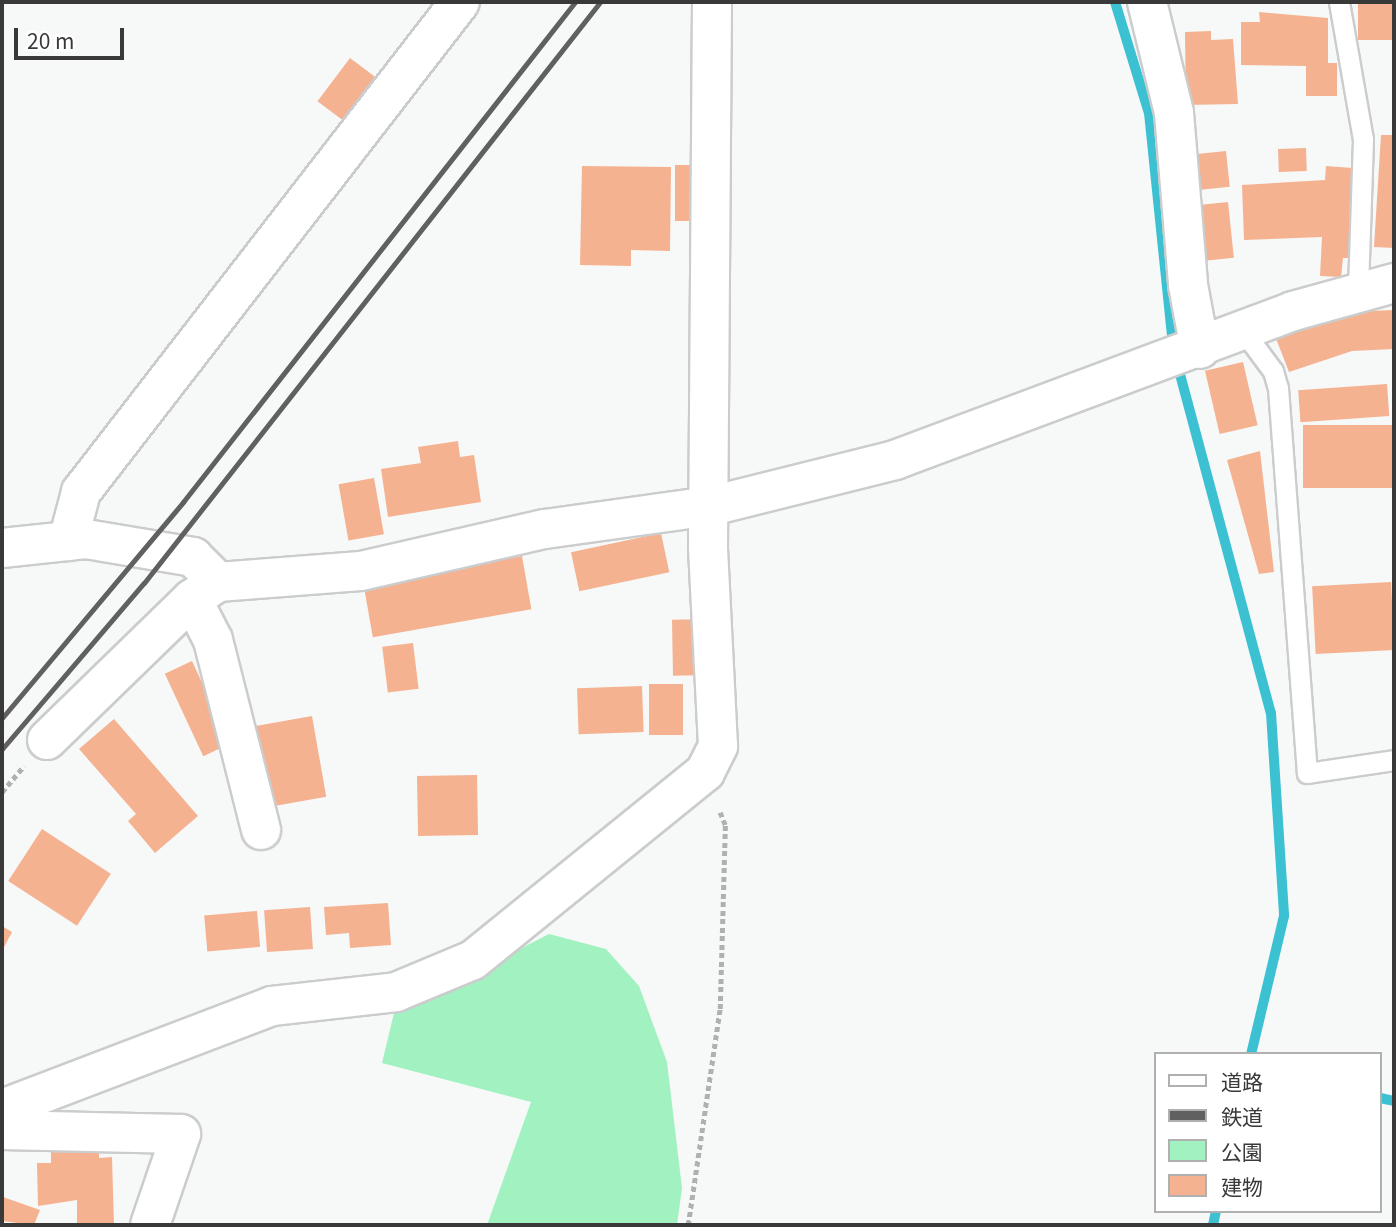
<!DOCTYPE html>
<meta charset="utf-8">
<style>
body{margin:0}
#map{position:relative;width:1396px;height:1227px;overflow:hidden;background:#f7f8f8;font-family:Georgia,"Noto Sans JP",serif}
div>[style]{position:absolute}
.green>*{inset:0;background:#a1f2c0}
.stream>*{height:10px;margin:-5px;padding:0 5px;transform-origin:5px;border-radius:5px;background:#3cc1d3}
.building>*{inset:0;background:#f5b290;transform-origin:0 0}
.path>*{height:4.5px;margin-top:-2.25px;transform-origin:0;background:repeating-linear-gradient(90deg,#afb0b0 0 5px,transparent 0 8.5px)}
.roads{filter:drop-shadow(2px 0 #cbcccd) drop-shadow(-2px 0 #cbcccd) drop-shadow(0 2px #cbcccd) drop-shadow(0 -2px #cbcccd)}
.service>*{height:19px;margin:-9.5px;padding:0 9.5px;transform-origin:9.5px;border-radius:9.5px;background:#fff}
.minor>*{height:38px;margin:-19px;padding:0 19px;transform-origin:19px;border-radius:19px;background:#fff}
.rail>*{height:5px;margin:-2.5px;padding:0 2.5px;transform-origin:2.5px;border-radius:2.5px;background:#606061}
span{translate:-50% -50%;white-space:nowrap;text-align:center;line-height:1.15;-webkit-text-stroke:5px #fff;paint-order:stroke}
.frame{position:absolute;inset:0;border:4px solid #39393a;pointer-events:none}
.legend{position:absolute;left:1154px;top:1052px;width:228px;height:161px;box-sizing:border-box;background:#fff;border:2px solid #b0b0b0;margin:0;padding:9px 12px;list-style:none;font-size:21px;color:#39393a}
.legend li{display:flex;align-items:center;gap:14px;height:35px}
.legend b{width:35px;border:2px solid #b0b0b0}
.scale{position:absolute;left:14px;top:28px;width:110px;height:32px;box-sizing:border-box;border:4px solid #39393a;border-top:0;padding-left:9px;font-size:21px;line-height:24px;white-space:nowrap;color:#39393a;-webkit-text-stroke:5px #fff;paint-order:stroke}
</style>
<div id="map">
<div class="green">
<i style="clip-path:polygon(549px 934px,606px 949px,639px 986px,667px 1062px,682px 1188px,677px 1225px,487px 1225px,531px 1102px,382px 1063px,394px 1013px)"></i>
</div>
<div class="stream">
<i style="left:1115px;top:2px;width:116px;rotate:73deg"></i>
<i style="left:1149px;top:113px;width:235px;rotate:84.1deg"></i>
<i style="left:1177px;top:363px;width:362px;rotate:75deg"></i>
<i style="left:1271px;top:713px;width:203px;rotate:86.3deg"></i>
<i style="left:1284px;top:916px;width:142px;rotate:103.4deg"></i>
<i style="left:1380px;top:1098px;width:14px;rotate:12deg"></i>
<i style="left:1213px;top:1225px;width:14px;rotate:-78deg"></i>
</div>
<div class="building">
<i style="left:1358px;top:2px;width:36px;height:38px"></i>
<i style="clip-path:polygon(1259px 12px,1328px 18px,1328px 63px,1337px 63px,1337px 96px,1306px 96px,1306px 66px,1241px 65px,1241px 22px,1260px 22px)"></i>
<i style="clip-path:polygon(1211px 31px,1211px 40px,1233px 39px,1238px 104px,1186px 105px,1185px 32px)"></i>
<i style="left:350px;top:58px;width:35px;height:54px;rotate:37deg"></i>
<i style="clip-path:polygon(1381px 135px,1394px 135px,1394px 248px,1374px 247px)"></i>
<i style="left:1306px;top:148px;width:23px;height:28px;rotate:88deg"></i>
<i style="left:1226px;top:151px;width:36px;height:34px;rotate:84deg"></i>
<i style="left:675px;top:165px;width:34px;height:56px"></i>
<i style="clip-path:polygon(582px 166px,671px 167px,670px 251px,631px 250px,631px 266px,580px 265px)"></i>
<i style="clip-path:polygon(1326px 166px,1353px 168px,1350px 258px,1343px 258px,1341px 277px,1320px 276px,1322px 237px,1244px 240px,1242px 185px,1325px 180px)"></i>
<i style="left:1228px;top:202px;width:56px;height:34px;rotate:84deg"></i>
<i style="clip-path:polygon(1394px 310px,1394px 349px,1352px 351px,1289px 372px,1275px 336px,1342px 312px)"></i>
<i style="left:1243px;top:362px;width:65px;height:39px;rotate:77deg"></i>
<i style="left:1387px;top:384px;width:32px;height:89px;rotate:86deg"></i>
<i style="left:1394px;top:425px;width:63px;height:91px;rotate:90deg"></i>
<i style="clip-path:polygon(458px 441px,460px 457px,474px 455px,481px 502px,388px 517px,381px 469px,421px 463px,418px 447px)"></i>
<i style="clip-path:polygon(1260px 451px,1274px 572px,1259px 574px,1227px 460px)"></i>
<i style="left:374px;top:478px;width:57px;height:36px;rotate:80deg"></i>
<i style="left:661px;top:533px;width:40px;height:92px;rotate:78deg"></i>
<i style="left:522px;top:556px;width:54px;height:161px;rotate:80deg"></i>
<i style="left:1391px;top:582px;width:68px;height:79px;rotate:87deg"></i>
<i style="left:711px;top:619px;width:56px;height:39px;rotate:89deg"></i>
<i style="left:413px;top:643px;width:46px;height:31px;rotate:83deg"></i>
<i style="left:192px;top:661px;width:91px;height:30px;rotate:65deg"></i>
<i style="left:649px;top:684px;width:34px;height:51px"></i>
<i style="left:642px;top:686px;width:46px;height:65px;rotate:88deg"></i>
<i style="left:312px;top:716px;width:82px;height:57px;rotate:80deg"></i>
<i style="clip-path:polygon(114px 719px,198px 816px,155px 853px,128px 821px,136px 814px,79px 749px)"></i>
<i style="left:477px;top:775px;width:60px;height:60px;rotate:89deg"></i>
<i style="left:42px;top:829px;width:82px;height:62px;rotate:33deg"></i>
<i style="clip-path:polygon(388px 903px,391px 945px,350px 948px,349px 933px,326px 935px,324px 907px)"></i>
<i style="left:310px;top:907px;width:42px;height:46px;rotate:86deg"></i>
<i style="left:257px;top:911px;width:36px;height:53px;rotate:85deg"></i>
<i style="clip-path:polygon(2px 926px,12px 932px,2px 951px)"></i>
<i style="clip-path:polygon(99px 1150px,99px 1158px,112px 1157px,114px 1225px,77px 1225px,77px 1200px,38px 1206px,37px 1163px,51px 1163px,51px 1152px)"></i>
<i style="clip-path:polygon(3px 1197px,40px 1210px,34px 1225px,2px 1221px)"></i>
</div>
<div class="path">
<i style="left:2px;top:792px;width:34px;rotate:-50deg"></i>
<i style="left:688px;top:1225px;width:218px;rotate:-81.6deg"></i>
<i style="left:720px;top:1009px;width:184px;rotate:-88.4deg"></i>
<i style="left:725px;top:825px;width:16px;rotate:-112deg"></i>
</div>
<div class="roads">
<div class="service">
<i style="left:1339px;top:2px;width:139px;rotate:80.1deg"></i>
<i style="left:1363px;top:139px;width:149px;rotate:91.9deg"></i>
<i style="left:1244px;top:332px;width:49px;rotate:53.4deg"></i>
<i style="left:1273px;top:371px;width:18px;rotate:74deg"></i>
<i style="left:1278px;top:388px;width:386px;rotate:85.7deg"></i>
<i style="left:1307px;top:773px;width:88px;rotate:-8.5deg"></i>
</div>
<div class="minor">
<i style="left:1147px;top:2px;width:114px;rotate:76.3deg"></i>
<i style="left:1174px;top:113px;width:173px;rotate:85.3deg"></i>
<i style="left:1188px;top:285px;width:65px;rotate:79.4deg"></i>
<i style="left:68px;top:541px;width:51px;rotate:-75.1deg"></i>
<i style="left:81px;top:492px;width:619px;rotate:-52.28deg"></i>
<i style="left:2px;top:548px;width:84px;rotate:-6.1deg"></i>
<i style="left:86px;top:539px;width:109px;rotate:9.5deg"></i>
<i style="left:193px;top:557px;width:35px;rotate:45deg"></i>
<i style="left:192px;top:599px;width:46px;rotate:62.9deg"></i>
<i style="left:213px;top:640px;width:196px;rotate:75.8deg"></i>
<i style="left:47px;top:740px;width:202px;rotate:-44.2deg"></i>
<i style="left:192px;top:599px;width:31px;rotate:-33deg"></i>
<i style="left:218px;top:582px;width:143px;rotate:-4.4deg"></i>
<i style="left:361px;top:571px;width:189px;rotate:-12.9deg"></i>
<i style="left:545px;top:529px;width:168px;rotate:-7.9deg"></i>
<i style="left:711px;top:506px;width:190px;rotate:-14deg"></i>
<i style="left:895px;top:460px;width:425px;rotate:-20.5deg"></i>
<i style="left:1293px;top:311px;width:105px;rotate:-15.5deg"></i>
<i style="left:2px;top:1109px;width:289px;rotate:-20.9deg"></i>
<i style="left:272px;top:1006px;width:125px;rotate:-6.4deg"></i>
<i style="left:396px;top:992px;width:83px;rotate:-22.6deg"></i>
<i style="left:473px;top:960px;width:299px;rotate:-39deg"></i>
<i style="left:705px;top:772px;width:29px;rotate:-63deg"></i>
<i style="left:718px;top:746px;width:199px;rotate:-92.9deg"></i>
<i style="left:708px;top:547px;width:545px;rotate:-89.58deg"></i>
<i style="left:2px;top:1130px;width:179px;rotate:1.3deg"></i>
<i style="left:181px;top:1134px;width:96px;rotate:108.8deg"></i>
</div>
</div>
<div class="rail">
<i style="left:2px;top:718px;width:282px;rotate:-50deg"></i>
<i style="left:183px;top:502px;width:635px;rotate:-51.9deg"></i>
<i style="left:2px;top:749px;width:218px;rotate:-49.5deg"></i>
<i style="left:144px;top:583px;width:739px;rotate:-51.87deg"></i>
</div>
<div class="frame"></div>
<ul class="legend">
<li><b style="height:9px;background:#fff"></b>道路</li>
<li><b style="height:9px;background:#606061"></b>鉄道</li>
<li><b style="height:19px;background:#a1f2c0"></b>公園</li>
<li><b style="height:19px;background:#f5b290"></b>建物</li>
</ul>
<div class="scale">20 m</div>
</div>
